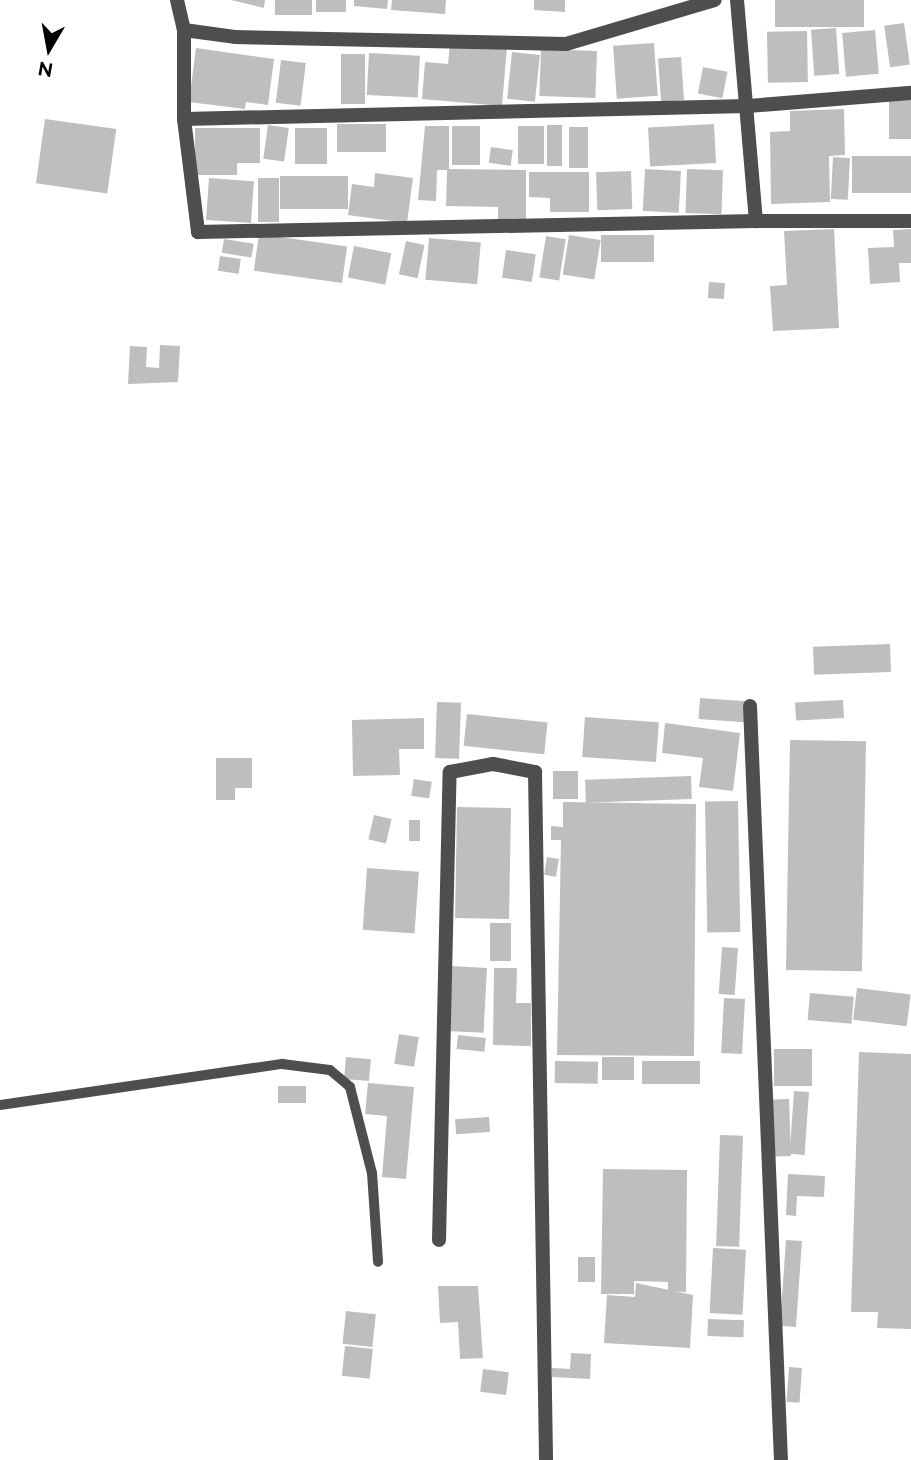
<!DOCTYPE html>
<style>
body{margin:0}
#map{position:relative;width:911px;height:1460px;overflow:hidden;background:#fff;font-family:Raleway,sans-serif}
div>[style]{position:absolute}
.building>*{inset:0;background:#bebebe;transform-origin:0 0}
.service>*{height:10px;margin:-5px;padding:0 5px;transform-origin:5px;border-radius:5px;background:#4e4e4e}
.minor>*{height:14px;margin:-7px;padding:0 7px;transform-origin:7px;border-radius:7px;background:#4e4e4e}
span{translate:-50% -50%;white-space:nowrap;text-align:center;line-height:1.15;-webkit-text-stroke:5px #fff;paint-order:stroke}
.north{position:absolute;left:14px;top:14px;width:70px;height:70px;-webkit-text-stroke:5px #fff;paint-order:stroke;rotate:190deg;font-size:19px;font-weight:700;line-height:28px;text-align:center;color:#000}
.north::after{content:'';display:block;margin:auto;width:24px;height:32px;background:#000;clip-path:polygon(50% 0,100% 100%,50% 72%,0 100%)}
</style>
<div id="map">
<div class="building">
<i style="clip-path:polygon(231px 0,265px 0,264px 8px)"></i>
<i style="left:275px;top:0;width:37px;height:15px"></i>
<i style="left:316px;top:0;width:30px;height:12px"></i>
<i style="clip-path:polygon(354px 0,388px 0,387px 9px,354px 6px)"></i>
<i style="clip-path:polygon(392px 0,446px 0,445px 14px,391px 10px)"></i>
<i style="clip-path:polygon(534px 0,565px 0,565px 12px,534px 10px)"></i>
<i style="left:775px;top:0;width:89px;height:27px"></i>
<i style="left:904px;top:23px;width:42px;height:20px;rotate:82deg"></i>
<i style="left:836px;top:28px;width:46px;height:25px;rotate:86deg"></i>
<i style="left:875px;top:30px;width:44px;height:33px;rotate:85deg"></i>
<i style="left:807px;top:31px;width:51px;height:40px;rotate:89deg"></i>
<i style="clip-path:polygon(450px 43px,507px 47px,502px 106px,422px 99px,425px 62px,448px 64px)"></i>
<i style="left:654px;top:43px;width:53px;height:41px;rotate:86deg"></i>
<i style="clip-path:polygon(196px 48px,274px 59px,268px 105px,246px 102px,245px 109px,189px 102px)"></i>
<i style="left:541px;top:49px;width:56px;height:47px;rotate:2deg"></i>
<i style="left:512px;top:52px;width:28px;height:47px;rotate:6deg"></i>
<i style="left:369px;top:53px;width:51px;height:42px;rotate:3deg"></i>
<i style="left:341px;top:54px;width:24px;height:50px"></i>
<i style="left:681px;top:57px;width:43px;height:23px;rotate:86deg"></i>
<i style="left:281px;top:60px;width:25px;height:43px;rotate:7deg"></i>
<i style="left:703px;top:67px;width:25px;height:27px;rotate:11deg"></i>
<i style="left:911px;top:99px;width:40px;height:22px;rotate:90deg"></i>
<i style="clip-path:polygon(844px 109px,845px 155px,829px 156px,830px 202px,771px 204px,770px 132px,790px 131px,790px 111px)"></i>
<i style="left:45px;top:119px;width:72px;height:65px;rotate:8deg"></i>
<i style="left:337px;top:124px;width:49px;height:28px"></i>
<i style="left:714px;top:124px;width:39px;height:66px;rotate:87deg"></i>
<i style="left:268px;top:125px;width:21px;height:34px;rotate:8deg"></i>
<i style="left:547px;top:125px;width:15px;height:41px"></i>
<i style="clip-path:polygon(425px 126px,449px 126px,449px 169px,526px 170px,526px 224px,498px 223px,498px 207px,446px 206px,447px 170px,437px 170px,436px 201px,418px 200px)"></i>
<i style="left:452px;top:126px;width:28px;height:39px"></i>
<i style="left:518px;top:126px;width:26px;height:38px"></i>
<i style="left:569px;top:127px;width:19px;height:41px"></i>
<i style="clip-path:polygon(195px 128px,260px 128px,260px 163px,237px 163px,237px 175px,195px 175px)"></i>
<i style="left:295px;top:128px;width:32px;height:36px"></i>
<i style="left:491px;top:147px;width:22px;height:16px;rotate:8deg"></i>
<i style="left:911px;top:156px;width:37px;height:59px;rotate:90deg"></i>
<i style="left:833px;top:157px;width:17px;height:42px;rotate:3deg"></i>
<i style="left:645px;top:169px;width:36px;height:42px;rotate:3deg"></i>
<i style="left:687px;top:169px;width:36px;height:44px;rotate:2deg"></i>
<i style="left:631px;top:171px;width:38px;height:35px;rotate:88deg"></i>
<i style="clip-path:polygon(529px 172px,589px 172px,589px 212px,550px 212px,550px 198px,529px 197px)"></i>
<i style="clip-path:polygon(375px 173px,413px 178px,407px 223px,348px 215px,352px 184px,374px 187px)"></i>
<i style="left:280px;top:176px;width:68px;height:33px"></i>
<i style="left:209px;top:178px;width:45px;height:42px;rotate:4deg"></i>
<i style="left:258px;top:178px;width:21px;height:44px"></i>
<i style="clip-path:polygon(834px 229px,839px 328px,773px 331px,770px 286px,787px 285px,784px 231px)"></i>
<i style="clip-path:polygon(911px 229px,911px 263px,899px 263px,900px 282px,870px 284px,868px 248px,894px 247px,893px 230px)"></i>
<i style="left:259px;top:234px;width:89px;height:37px;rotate:8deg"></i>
<i style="left:569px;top:235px;width:32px;height:40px;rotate:9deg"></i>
<i style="left:654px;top:235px;width:27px;height:53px;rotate:90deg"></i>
<i style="left:546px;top:236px;width:20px;height:42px;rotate:9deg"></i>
<i style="left:429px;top:238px;width:52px;height:42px;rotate:5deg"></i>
<i style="left:224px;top:239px;width:30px;height:14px;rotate:9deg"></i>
<i style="left:406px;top:241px;width:19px;height:34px;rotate:12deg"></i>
<i style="left:354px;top:246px;width:38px;height:32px;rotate:11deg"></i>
<i style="left:506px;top:250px;width:30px;height:28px;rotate:8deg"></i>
<i style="left:220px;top:256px;width:21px;height:15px;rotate:8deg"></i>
<i style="left:709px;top:282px;width:16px;height:16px;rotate:4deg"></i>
<i style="clip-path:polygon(160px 345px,180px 346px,178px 382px,128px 384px,130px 346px,147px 347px,146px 367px,159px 368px)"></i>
<i style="left:890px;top:644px;width:28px;height:77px;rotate:88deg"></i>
<i style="left:700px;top:698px;width:46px;height:21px;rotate:4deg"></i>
<i style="left:843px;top:700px;width:18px;height:48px;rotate:87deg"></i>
<i style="left:437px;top:702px;width:24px;height:56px;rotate:2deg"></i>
<i style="left:467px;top:714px;width:81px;height:32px;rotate:6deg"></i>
<i style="left:585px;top:717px;width:74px;height:40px;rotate:4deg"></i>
<i style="clip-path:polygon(424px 718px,424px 749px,399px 749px,400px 775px,353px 776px,352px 720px)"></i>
<i style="clip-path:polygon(665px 723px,740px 733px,733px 791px,699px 787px,703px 758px,662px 753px)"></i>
<i style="left:790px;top:740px;width:76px;height:230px;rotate:1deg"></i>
<i style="clip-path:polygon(216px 758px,252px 758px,252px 788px,235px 788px,235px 800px,216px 800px)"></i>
<i style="left:553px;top:771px;width:25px;height:28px"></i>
<i style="left:691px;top:776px;width:23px;height:106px;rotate:88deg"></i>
<i style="left:414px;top:779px;width:18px;height:17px;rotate:9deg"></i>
<i style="left:738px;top:801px;width:131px;height:33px;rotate:89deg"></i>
<i style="clip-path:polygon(563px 802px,696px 804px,694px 1056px,557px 1055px,561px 840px,551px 840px,551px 826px,563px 827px)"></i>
<i style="left:457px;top:807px;width:54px;height:111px;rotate:1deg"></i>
<i style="left:374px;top:815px;width:18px;height:25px;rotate:13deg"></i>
<i style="left:409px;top:820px;width:11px;height:21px"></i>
<i style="left:547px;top:857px;width:12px;height:18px;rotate:9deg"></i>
<i style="left:367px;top:868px;width:52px;height:62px;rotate:4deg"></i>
<i style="left:490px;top:923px;width:21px;height:38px"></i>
<i style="left:722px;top:947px;width:16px;height:47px;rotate:4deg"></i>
<i style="left:450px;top:966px;width:37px;height:65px;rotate:3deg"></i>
<i style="clip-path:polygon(494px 968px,517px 968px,516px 1003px,531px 1003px,531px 1046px,493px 1045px)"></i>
<i style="left:857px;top:988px;width:54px;height:32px;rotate:7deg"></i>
<i style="left:810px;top:993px;width:44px;height:27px;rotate:5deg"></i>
<i style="left:724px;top:998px;width:21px;height:55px;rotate:3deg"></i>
<i style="left:399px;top:1034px;width:20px;height:30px;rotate:9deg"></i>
<i style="left:458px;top:1035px;width:28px;height:14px;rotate:6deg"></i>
<i style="left:774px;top:1049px;width:38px;height:37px"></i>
<i style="clip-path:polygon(859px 1052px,911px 1054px,911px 1329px,877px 1328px,878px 1312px,851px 1312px)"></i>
<i style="left:346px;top:1057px;width:25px;height:22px;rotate:5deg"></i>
<i style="left:602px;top:1057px;width:32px;height:23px"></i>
<i style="left:555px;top:1061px;width:43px;height:22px;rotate:1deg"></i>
<i style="left:642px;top:1061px;width:58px;height:23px"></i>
<i style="clip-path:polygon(368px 1083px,414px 1087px,406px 1179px,382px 1177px,387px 1116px,365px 1114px)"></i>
<i style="left:278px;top:1086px;width:28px;height:17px"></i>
<i style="left:794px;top:1091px;width:15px;height:63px;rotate:4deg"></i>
<i style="left:789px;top:1099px;width:57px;height:21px;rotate:88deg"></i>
<i style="left:489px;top:1117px;width:15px;height:34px;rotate:86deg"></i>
<i style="left:720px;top:1135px;width:23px;height:111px;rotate:2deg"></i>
<i style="clip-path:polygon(603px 1169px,687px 1170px,686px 1292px,668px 1291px,668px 1282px,634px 1281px,634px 1294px,601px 1294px)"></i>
<i style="clip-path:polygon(788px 1174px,825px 1176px,824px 1197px,797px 1196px,796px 1216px,786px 1215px)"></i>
<i style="left:786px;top:1240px;width:16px;height:86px;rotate:4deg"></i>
<i style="left:713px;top:1248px;width:33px;height:65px;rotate:3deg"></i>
<i style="left:578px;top:1257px;width:17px;height:25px"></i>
<i style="clip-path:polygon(636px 1283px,693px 1295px,690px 1348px,604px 1343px,607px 1295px,635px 1297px)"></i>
<i style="clip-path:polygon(438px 1286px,478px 1286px,483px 1358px,460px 1359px,458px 1322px,440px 1323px)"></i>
<i style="left:346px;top:1311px;width:30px;height:33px;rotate:6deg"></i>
<i style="left:708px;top:1319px;width:36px;height:17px;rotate:2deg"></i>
<i style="left:345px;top:1346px;width:28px;height:30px;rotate:6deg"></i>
<i style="clip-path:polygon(571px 1353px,591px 1354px,590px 1379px,552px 1377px,552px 1368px,570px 1369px)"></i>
<i style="left:789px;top:1367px;width:13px;height:35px;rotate:4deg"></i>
<i style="left:483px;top:1369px;width:26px;height:23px;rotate:7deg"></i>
</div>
<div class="service">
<i style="left:0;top:1105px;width:285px;rotate:-8.3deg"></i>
<i style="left:282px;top:1064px;width:48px;rotate:7.1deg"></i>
<i style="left:330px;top:1070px;width:26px;rotate:40deg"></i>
<i style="left:350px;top:1087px;width:89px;rotate:75.7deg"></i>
<i style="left:372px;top:1173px;width:89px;rotate:86.1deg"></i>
</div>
<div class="minor">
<i style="left:177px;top:0;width:31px;rotate:77deg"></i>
<i style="left:184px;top:30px;width:51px;rotate:7.8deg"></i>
<i style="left:235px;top:37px;width:331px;rotate:1.2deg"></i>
<i style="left:566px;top:44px;width:155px;rotate:-16.5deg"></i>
<i style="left:737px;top:0;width:222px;rotate:85.1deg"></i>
<i style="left:756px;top:221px;width:155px"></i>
<i style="left:184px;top:30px;width:89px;rotate:90deg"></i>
<i style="left:184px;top:119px;width:114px;rotate:82.9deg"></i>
<i style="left:198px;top:232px;width:558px;rotate:-1.13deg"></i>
<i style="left:184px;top:119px;width:564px;rotate:-1.32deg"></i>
<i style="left:748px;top:106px;width:164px;rotate:-4.6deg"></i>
<i style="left:750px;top:706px;width:755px;rotate:87.65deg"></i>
<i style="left:439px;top:1240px;width:468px;rotate:-88.7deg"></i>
<i style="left:450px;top:772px;width:44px;rotate:-10.5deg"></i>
<i style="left:493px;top:764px;width:43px;rotate:10.8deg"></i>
<i style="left:535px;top:772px;width:688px;rotate:89.08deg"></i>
</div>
<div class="north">N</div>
</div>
